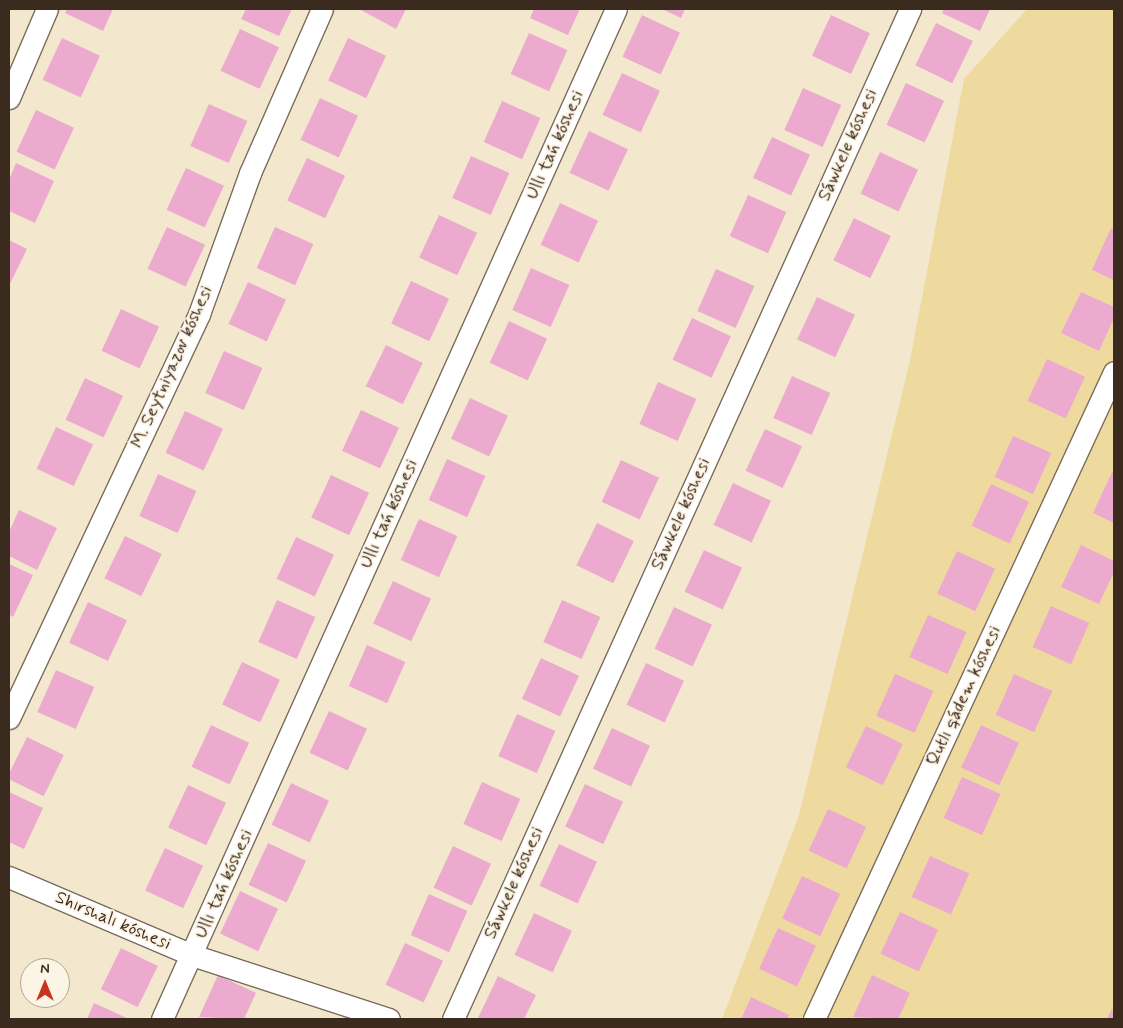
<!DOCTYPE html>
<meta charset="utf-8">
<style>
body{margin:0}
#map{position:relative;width:1123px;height:1028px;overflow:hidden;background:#f3e8cd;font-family:Mynerve,sans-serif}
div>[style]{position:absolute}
.sand>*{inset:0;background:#eeda9e}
.building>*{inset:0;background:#ecabce;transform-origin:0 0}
.roads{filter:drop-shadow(1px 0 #7b6c5b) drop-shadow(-1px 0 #7b6c5b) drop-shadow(0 1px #7b6c5b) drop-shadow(0 -1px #7b6c5b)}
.street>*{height:21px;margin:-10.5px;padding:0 10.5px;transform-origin:10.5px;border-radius:10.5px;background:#fff}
span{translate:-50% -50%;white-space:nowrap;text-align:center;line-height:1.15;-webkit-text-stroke:4px #fcf5e5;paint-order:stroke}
.street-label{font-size:18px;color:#3b2a1e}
.frame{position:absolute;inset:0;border:10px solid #3b2a1e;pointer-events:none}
.north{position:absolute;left:20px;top:958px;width:50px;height:50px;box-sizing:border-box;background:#fcf5e5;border:1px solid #afa495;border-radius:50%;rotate:0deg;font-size:14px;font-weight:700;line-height:20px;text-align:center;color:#3b2a1e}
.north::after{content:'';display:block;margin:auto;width:18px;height:22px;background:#c8321e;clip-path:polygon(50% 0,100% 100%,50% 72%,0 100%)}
</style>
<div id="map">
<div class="sand">
<i style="clip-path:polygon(1027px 9px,1114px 9px,1114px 1019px,722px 1019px,799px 815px,909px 365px,964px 79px)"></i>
</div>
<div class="building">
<i style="clip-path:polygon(67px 9px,113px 9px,103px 31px,65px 13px)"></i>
<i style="clip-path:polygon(246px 9px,292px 9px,279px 36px,241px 19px)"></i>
<i style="clip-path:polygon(359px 9px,406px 9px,396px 29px)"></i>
<i style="clip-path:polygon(534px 9px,580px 9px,568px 35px,530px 18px)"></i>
<i style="clip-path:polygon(662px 9px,685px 9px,681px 18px)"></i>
<i style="clip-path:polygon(944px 9px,990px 9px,980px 31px,942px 13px)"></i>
<i style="left:642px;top:15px;width:42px;height:46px;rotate:25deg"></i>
<i style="left:831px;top:15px;width:43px;height:45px;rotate:25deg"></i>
<i style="left:936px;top:23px;width:41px;height:47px;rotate:26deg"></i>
<i style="left:240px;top:29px;width:43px;height:46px;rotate:25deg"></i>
<i style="left:529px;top:33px;width:42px;height:45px;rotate:24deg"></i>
<i style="left:62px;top:38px;width:42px;height:46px;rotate:25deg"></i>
<i style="left:348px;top:38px;width:42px;height:47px;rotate:25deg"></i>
<i style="left:622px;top:73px;width:42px;height:46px;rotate:25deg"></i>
<i style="left:906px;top:83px;width:42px;height:46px;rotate:25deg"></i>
<i style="left:803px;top:88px;width:42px;height:46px;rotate:24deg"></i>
<i style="left:320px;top:98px;width:42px;height:46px;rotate:25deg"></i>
<i style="left:502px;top:101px;width:42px;height:45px;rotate:24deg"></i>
<i style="left:209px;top:104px;width:42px;height:46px;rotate:24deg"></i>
<i style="left:36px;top:110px;width:42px;height:46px;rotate:25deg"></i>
<i style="left:589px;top:131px;width:43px;height:46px;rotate:25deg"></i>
<i style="left:772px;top:137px;width:42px;height:45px;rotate:25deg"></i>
<i style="left:880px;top:152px;width:42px;height:46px;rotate:25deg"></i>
<i style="left:471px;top:156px;width:42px;height:46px;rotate:24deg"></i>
<i style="left:307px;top:158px;width:42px;height:47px;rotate:25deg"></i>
<i style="clip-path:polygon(16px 163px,54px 181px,35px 223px,9px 211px,9px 180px)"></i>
<i style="left:186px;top:168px;width:42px;height:46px;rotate:25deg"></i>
<i style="left:748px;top:195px;width:42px;height:45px;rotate:24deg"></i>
<i style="left:560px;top:203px;width:42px;height:46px;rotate:25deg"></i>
<i style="left:439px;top:215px;width:42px;height:47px;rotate:25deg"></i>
<i style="left:854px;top:218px;width:41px;height:47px;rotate:26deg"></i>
<i style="left:167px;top:227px;width:42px;height:46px;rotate:25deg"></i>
<i style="left:275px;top:227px;width:42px;height:45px;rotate:24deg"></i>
<i style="clip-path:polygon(1111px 228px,1114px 230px,1114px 280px,1092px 270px)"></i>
<i style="clip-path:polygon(9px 240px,27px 249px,9px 286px)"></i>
<i style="left:531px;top:268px;width:42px;height:46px;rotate:24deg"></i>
<i style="left:716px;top:269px;width:42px;height:46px;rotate:24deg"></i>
<i style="left:411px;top:281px;width:42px;height:47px;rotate:25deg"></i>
<i style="left:248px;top:282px;width:42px;height:46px;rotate:25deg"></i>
<i style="clip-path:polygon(1081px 292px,1114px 307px,1114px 318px,1099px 351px,1061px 333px)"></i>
<i style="left:817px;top:297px;width:42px;height:47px;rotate:25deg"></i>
<i style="left:121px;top:309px;width:42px;height:46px;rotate:25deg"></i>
<i style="left:692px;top:318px;width:43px;height:46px;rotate:25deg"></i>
<i style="left:509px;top:321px;width:42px;height:46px;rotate:25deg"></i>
<i style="left:386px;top:345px;width:41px;height:46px;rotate:26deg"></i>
<i style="left:224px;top:351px;width:42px;height:46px;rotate:24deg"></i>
<i style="left:1047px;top:359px;width:42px;height:46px;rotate:25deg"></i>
<i style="left:792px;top:376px;width:42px;height:46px;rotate:24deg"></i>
<i style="left:85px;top:378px;width:42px;height:46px;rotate:25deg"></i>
<i style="left:658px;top:382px;width:42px;height:46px;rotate:24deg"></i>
<i style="left:470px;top:398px;width:42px;height:45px;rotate:25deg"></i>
<i style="left:361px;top:410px;width:42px;height:45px;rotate:25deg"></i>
<i style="left:185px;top:411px;width:42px;height:46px;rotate:25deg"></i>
<i style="left:56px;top:427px;width:41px;height:46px;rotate:25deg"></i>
<i style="left:765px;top:429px;width:41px;height:46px;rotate:25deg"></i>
<i style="left:1013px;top:436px;width:42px;height:45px;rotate:24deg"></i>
<i style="left:447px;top:459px;width:42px;height:45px;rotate:24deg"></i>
<i style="left:621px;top:460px;width:42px;height:46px;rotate:25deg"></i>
<i style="clip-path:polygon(1112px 472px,1114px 473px,1114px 523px,1093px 513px)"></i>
<i style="left:158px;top:474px;width:42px;height:46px;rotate:24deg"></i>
<i style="left:331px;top:475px;width:42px;height:47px;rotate:25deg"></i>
<i style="left:733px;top:483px;width:42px;height:46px;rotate:25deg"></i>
<i style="left:991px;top:484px;width:42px;height:46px;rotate:25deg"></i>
<i style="clip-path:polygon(19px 510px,57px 528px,37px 570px,9px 556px,9px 532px)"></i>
<i style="left:419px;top:519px;width:42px;height:45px;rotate:24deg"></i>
<i style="left:597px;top:523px;width:41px;height:47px;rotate:26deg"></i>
<i style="left:125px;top:536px;width:41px;height:47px;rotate:26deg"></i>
<i style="left:296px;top:537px;width:42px;height:46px;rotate:25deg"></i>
<i style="clip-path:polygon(1081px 545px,1114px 561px,1114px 572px,1099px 604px,1061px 587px)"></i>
<i style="left:704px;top:550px;width:42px;height:46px;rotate:25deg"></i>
<i style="left:957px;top:551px;width:42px;height:47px;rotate:25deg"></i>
<i style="clip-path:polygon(9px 564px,33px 575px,13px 617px,9px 614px)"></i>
<i style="left:393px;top:581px;width:42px;height:47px;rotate:25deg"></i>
<i style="left:277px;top:600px;width:42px;height:46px;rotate:24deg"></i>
<i style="left:562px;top:600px;width:42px;height:46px;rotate:24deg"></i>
<i style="left:88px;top:602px;width:43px;height:45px;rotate:25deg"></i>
<i style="left:1051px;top:606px;width:42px;height:45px;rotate:24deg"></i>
<i style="left:674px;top:607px;width:42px;height:46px;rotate:25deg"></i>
<i style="left:928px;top:615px;width:42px;height:46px;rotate:24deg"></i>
<i style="left:367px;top:645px;width:42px;height:45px;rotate:24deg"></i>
<i style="left:541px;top:658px;width:42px;height:45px;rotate:25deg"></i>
<i style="left:242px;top:662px;width:42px;height:47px;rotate:25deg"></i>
<i style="left:646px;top:663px;width:42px;height:46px;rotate:25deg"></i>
<i style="left:56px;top:670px;width:42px;height:46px;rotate:24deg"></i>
<i style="left:895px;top:674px;width:42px;height:46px;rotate:24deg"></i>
<i style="left:1014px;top:674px;width:42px;height:45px;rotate:24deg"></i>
<i style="left:329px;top:711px;width:42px;height:46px;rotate:25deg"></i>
<i style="left:517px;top:714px;width:42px;height:46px;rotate:24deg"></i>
<i style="left:211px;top:725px;width:42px;height:46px;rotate:25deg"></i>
<i style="left:981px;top:725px;width:42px;height:47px;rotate:25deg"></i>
<i style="left:866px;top:726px;width:41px;height:46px;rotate:26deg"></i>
<i style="left:612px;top:728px;width:42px;height:45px;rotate:25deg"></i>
<i style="left:27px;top:737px;width:41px;height:46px;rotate:26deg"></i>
<i style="left:962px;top:777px;width:42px;height:45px;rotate:24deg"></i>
<i style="left:482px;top:782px;width:42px;height:46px;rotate:24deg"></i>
<i style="left:291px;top:783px;width:42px;height:46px;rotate:25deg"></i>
<i style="left:585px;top:784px;width:42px;height:47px;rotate:25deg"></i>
<i style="left:188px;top:785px;width:42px;height:47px;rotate:25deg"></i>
<i style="clip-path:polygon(9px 792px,43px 808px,24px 849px,9px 842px)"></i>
<i style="left:828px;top:809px;width:42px;height:46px;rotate:25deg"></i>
<i style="left:268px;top:843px;width:42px;height:46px;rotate:25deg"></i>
<i style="left:559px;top:844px;width:42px;height:46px;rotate:25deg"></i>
<i style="left:453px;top:846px;width:42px;height:46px;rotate:25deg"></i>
<i style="left:165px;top:848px;width:42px;height:47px;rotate:25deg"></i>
<i style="left:930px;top:856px;width:43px;height:45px;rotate:24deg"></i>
<i style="left:802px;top:876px;width:42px;height:47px;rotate:25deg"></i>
<i style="left:240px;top:891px;width:42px;height:47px;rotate:25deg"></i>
<i style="left:429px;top:894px;width:42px;height:45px;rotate:24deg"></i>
<i style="left:900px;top:912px;width:42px;height:46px;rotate:25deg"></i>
<i style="left:534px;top:913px;width:42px;height:46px;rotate:25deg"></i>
<i style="left:778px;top:928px;width:42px;height:45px;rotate:25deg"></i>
<i style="left:405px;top:943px;width:42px;height:46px;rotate:25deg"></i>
<i style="left:121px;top:948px;width:41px;height:46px;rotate:26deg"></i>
<i style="clip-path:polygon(218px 975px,256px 993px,244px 1019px,199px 1017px)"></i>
<i style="clip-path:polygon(872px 975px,910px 993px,898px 1019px,853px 1017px)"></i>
<i style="clip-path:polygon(498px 976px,536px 995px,524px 1019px,478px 1018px)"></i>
<i style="clip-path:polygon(751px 997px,789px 1015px,787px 1019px,741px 1019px)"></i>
<i style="clip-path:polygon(94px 1003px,129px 1019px,87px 1019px)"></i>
<i style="clip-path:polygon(1112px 1008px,1114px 1019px,1107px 1019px)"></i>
</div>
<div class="roads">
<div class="street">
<i style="left:9px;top:98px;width:97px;rotate:-66.9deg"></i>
<i style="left:9px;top:718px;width:446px;rotate:-64.8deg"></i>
<i style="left:199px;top:314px;width:150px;rotate:-70.1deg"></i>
<i style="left:250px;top:173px;width:179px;rotate:-66.3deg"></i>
<i style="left:9px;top:877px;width:199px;rotate:23.1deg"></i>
<i style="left:192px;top:955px;width:207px;rotate:18deg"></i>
<i style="left:162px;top:1019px;width:1107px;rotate:-65.8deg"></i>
<i style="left:453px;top:1019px;width:1109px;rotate:-65.65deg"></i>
<i style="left:814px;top:1019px;width:713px;rotate:-65.12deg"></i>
</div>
</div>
<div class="street-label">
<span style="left:555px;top:145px;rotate:-66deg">Ullı tań kóshesi</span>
<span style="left:848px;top:145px;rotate:-66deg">Sáwkele kóshesi</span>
<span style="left:172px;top:367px;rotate:-66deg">M. Seytniyazov kóshesi</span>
<span style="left:389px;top:514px;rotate:-66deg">Ullı tań kóshesi</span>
<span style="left:681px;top:514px;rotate:-66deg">Sáwkele kóshesi</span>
<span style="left:964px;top:696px;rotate:-65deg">Qutlı qádem kóshesi</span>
<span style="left:514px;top:883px;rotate:-66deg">Sáwkele kóshesi</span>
<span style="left:224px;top:884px;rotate:-66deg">Ullı tań kóshesi</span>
<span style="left:113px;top:921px;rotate:23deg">Shırshalı kóshesi</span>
</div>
<div class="frame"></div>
<div class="north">N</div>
</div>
